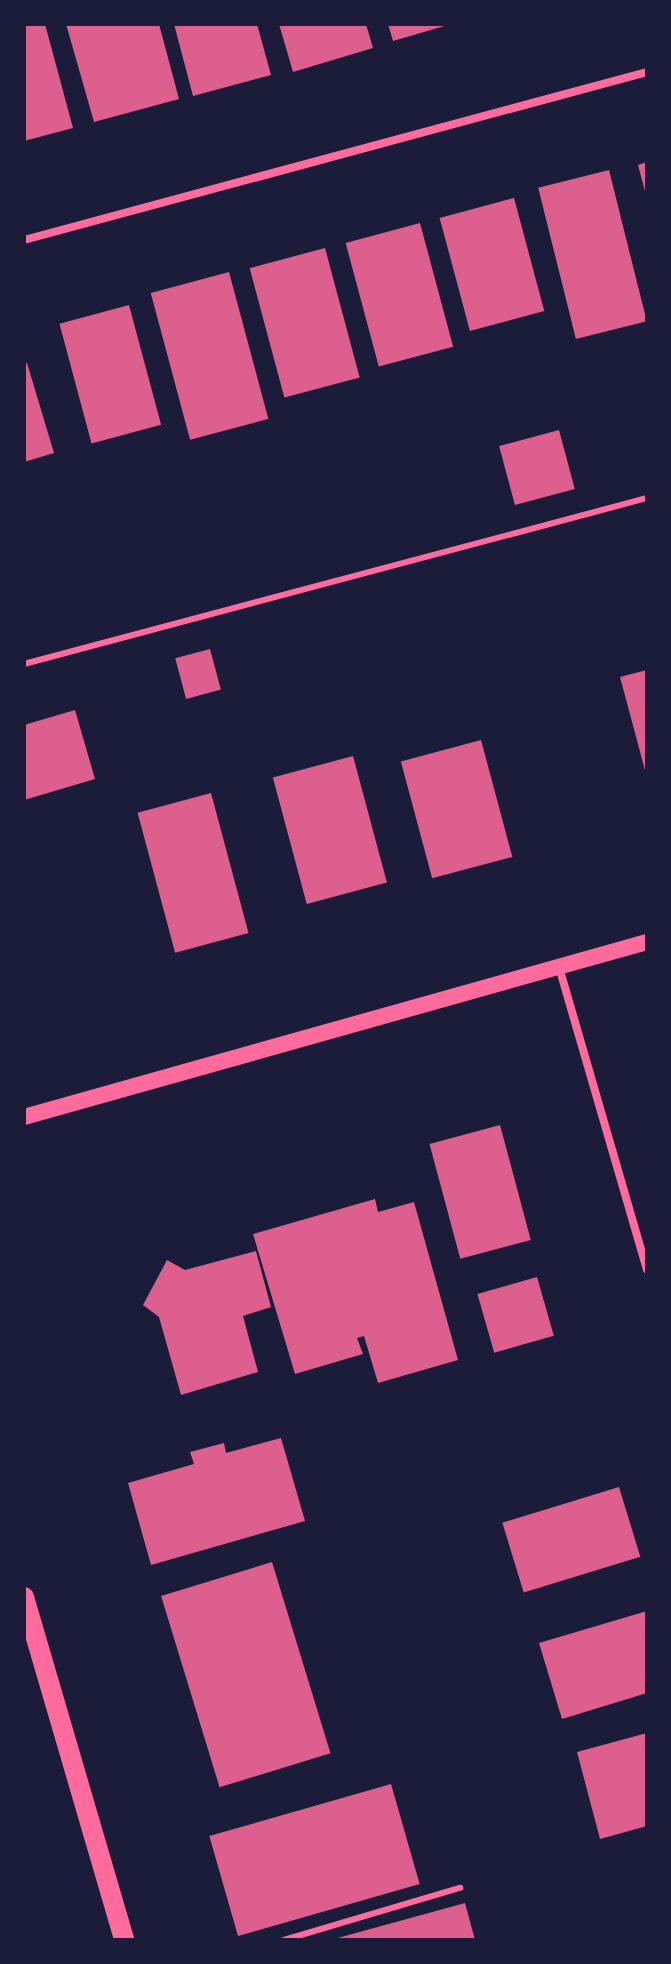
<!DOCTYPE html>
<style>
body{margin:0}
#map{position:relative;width:671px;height:1964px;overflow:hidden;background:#1b1b3a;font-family:Overpass,sans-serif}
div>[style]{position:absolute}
.building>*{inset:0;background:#dd5f8e;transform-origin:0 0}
.service>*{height:6px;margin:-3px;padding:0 3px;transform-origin:3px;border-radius:3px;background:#ff6b9d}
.minor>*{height:8px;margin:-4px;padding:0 4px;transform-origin:4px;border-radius:4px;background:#ff6b9d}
.secondary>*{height:16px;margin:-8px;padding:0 8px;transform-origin:8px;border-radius:8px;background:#ff6b9d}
.primary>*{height:20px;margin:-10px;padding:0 10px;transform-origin:10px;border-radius:10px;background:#ff6b9d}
span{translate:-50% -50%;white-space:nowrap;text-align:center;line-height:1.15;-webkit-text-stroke:6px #1b1b3a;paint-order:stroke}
.frame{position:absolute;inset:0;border:26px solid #1b1b3a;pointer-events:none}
</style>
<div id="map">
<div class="building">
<i style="clip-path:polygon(24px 24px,45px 24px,73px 128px,24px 141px)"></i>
<i style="clip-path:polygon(66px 24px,159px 24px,179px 99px,94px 122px)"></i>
<i style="clip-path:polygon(174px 24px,257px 24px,271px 75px,193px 96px)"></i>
<i style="clip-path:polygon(279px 24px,366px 24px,373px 48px,293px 72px)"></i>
<i style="clip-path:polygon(388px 24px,448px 24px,448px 25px,393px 41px)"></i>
<i style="clip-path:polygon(647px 162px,647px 195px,646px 195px,638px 165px)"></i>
<i style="left:609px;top:170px;width:156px;height:73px;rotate:76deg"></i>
<i style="left:514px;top:198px;width:117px;height:77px;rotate:75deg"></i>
<i style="left:420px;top:223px;width:128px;height:77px;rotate:75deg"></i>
<i style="left:325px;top:248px;width:134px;height:78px;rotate:75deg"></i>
<i style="left:229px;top:272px;width:152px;height:81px;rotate:75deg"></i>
<i style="left:129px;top:305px;width:124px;height:72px;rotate:75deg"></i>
<i style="clip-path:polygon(27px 363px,54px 453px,24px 462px,24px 364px)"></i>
<i style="left:559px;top:430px;width:61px;height:62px;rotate:75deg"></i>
<i style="left:210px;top:649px;width:42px;height:36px;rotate:75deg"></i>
<i style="clip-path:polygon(647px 670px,647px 774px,646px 774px,620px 677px)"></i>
<i style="clip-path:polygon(75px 710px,95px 779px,24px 800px,24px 725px)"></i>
<i style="left:481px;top:740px;width:121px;height:83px;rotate:75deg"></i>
<i style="left:353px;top:756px;width:131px;height:83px;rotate:75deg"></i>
<i style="left:211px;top:793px;width:145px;height:76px;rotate:75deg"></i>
<i style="left:500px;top:1125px;width:119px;height:73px;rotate:75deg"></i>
<i style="clip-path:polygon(375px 1199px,378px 1212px,414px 1202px,458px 1360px,378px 1383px,364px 1336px,357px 1338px,363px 1354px,295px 1374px,253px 1234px)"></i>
<i style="clip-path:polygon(256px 1251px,271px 1307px,243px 1316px,258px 1372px,181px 1395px,159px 1317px,143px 1305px,167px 1260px,185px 1270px)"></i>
<i style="left:537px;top:1277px;width:61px;height:62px;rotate:74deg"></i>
<i style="clip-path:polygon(281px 1438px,305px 1521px,151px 1565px,128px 1483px,194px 1464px,190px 1452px,224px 1443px,226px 1453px)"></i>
<i style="left:619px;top:1487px;width:73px;height:122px;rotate:73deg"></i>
<i style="left:272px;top:1562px;width:200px;height:116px;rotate:73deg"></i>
<i style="clip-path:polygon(647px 1611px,647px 1693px,562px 1719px,539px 1643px)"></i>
<i style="clip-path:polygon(647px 1733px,647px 1826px,600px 1839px,577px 1752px)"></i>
<i style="left:391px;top:1784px;width:104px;height:189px;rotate:74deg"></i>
<i style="clip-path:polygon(465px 1903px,475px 1940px,334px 1940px,334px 1939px)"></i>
</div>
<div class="service">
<i style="left:24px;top:664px;width:645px;rotate:-14.92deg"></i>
<i style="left:284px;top:1940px;width:184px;rotate:-16.5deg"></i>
</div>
<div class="minor">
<i style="left:24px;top:240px;width:645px;rotate:-15.09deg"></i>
<i style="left:559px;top:967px;width:315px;rotate:73.8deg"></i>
</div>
<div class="secondary">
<i style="left:24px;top:1117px;width:647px;rotate:-15.69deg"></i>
</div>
<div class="primary">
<i style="left:24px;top:1597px;width:357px;rotate:73.7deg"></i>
</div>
<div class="frame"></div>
</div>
